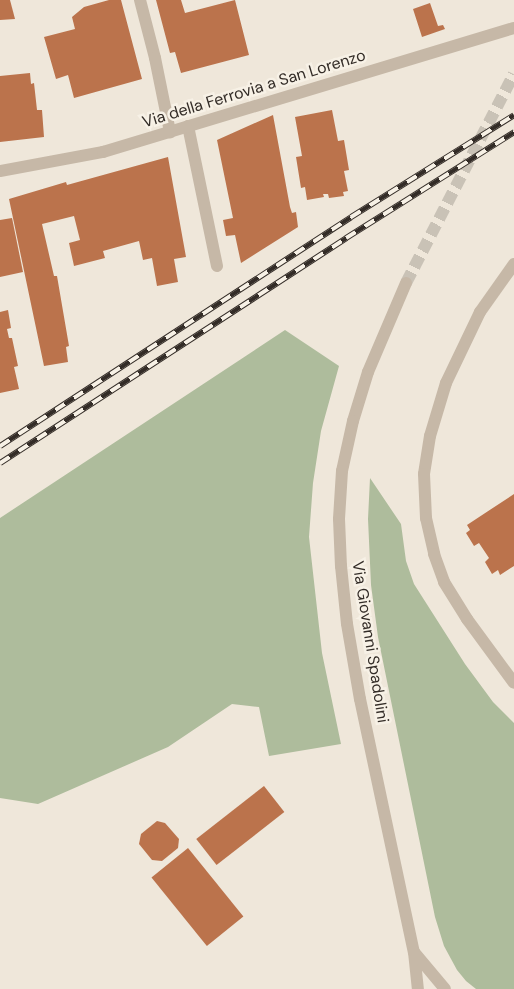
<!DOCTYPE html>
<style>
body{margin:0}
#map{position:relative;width:514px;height:989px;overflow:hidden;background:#efe7da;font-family:"DM Sans",sans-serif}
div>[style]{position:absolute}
.green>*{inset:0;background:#aebc9c}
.building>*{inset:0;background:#bb734c;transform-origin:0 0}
.tertiary-tunnel>*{height:12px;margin-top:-6px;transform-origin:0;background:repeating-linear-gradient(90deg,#c9c2b6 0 12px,transparent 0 18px)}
.service>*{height:12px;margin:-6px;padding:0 6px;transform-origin:6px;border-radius:6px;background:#c6b8a7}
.minor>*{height:12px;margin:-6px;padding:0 6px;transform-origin:6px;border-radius:6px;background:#c6b8a7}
.tertiary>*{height:12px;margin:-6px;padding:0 6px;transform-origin:6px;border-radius:6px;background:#c6b8a7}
.rail>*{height:5.5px;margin-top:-2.75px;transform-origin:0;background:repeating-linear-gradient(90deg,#f7f1e6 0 11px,#332c27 0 22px);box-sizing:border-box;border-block:1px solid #332c27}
span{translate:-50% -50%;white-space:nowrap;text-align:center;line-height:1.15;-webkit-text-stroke:5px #f7f1e6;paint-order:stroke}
.street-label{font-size:16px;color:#332c27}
</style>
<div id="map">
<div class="green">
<i style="clip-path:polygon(285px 330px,339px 366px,321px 431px,313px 483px,309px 537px,322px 653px,341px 744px,269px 756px,259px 707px,232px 704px,168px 747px,38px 804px,0 798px,0 518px)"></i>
<i style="clip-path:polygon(370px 478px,401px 524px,406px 561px,414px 584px,465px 664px,493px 702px,514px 723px,514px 989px,476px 989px,466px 981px,457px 970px,444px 946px,435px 917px,378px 637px,371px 585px,368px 519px)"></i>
</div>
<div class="building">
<i style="clip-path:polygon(0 0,10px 0,15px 19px,0 20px)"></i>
<i style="clip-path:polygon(109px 0,121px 0,142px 79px,74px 98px,68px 75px,56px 79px,44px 37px,75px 29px,72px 17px,84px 7px)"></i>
<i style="clip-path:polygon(156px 0,181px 0,185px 13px,235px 0,249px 55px,181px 73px,175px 52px,170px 53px)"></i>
<i style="clip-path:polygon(430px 3px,438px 26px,443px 25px,445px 29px,422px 37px,413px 9px)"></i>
<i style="clip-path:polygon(30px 73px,31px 84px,34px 83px,37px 110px,42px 110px,44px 137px,0 142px,0 76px)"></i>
<i style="clip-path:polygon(332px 110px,338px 141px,344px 140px,349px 170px,344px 171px,348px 191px,343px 192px,344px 196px,329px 198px,328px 194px,323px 194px,324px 197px,307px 200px,305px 187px,301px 188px,296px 157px,302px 156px,295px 117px)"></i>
<i style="clip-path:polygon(273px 115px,290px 207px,292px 213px,296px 212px,298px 227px,241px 263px,235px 235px,226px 236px,223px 220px,233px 218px,217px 140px)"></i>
<i style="clip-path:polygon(168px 157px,186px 257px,174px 259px,178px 282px,157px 286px,152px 258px,143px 260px,139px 241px,103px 251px,105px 258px,74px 266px,69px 243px,80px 240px,74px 216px,42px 224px,54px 276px,57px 276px,69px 346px,66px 347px,68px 362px,44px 366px,9px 199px,66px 182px,67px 185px)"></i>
<i style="clip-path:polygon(12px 218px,23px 272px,0 277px,0 220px)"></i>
<i style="clip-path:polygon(8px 310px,11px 328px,7px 329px,9px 338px,12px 338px,18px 366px,14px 367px,19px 389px,0 393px,0 312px)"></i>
<i style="clip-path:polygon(514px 494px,514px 566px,500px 575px,498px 570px,492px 574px,485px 562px,489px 558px,479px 543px,474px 546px,466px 533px,470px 530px,467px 525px)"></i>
<i style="left:264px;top:786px;width:33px;height:86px;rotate:52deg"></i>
<i style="clip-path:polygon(157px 821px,165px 823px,179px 839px,178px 848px,162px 861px,152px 860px,139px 844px,141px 834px)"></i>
<i style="left:188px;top:848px;width:88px;height:47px;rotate:51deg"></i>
</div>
<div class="tertiary-tunnel">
<i style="left:406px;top:283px;width:235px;rotate:-62.7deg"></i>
</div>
<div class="service">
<i style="left:514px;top:264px;width:59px;rotate:125.3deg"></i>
<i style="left:480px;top:312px;width:79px;rotate:115.6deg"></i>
<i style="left:446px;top:383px;width:55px;rotate:106.8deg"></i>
<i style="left:430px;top:436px;width:38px;rotate:99deg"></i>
<i style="left:424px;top:474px;width:44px;rotate:87.4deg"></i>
<i style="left:426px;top:518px;width:37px;rotate:77deg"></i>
<i style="left:434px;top:554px;width:30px;rotate:70deg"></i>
<i style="left:444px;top:582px;width:44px;rotate:58.1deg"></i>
<i style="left:467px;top:619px;width:79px;rotate:53.7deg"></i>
</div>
<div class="minor">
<i style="left:140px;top:0;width:60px;rotate:75.5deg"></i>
<i style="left:155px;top:58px;width:76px;rotate:78.5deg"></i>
<i style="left:188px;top:126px;width:143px;rotate:78.3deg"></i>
<i style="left:0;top:171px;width:105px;rotate:-10.5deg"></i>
<i style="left:103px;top:152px;width:429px;rotate:-16.8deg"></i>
</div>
<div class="tertiary">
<i style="left:406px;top:283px;width:97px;rotate:113.1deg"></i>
<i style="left:368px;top:372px;width:51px;rotate:107deg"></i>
<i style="left:353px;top:421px;width:51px;rotate:102.4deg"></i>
<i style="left:342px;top:471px;width:48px;rotate:93.6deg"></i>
<i style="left:339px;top:519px;width:47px;rotate:87.6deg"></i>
<i style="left:341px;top:566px;width:58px;rotate:84.1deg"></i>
<i style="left:347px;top:624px;width:76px;rotate:80.2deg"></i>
<i style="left:360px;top:699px;width:259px;rotate:78deg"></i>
<i style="left:414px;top:952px;width:37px;rotate:84deg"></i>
<i style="left:414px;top:952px;width:48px;rotate:50deg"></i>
</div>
<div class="rail">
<i style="left:0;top:446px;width:419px;rotate:-33.1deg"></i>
<i style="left:351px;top:217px;width:192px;rotate:-32deg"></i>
<i style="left:0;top:463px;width:413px;rotate:-33deg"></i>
<i style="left:346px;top:238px;width:199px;rotate:-32.2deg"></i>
</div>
<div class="street-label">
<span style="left:254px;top:89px;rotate:-17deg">Via della Ferrovia a San Lorenzo</span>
<span style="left:370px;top:642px;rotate:81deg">Via Giovanni Spadolini</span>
</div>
</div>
